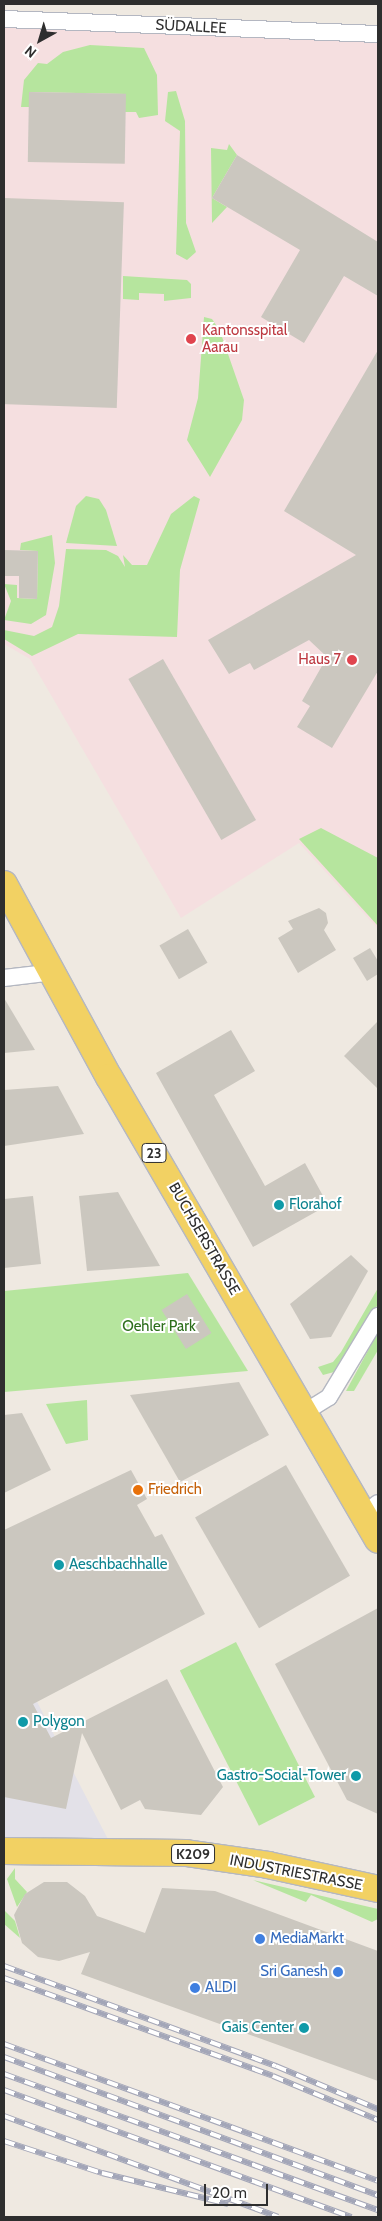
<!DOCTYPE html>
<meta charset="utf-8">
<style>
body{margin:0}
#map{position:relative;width:382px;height:2221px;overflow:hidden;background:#efe9e1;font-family:Cabin,sans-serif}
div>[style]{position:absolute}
.industrial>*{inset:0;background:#e3e1e8}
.medical>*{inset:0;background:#f5dfe0}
.green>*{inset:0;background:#b6e59e;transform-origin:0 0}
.building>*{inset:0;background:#cbc7bf;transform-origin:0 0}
.roads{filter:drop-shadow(1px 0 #b4b7c1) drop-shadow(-1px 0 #b4b7c1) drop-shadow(0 1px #b4b7c1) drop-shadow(0 -1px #b4b7c1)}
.minor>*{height:16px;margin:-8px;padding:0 8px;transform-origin:8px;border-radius:8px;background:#fff}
.primary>*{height:26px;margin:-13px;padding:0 13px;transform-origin:13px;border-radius:13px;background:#f2d163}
.rail>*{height:5.5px;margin-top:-2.75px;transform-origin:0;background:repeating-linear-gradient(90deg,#fff 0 11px,#a3a6b8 0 22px);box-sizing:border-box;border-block:1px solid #a3a6b8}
.dots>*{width:14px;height:14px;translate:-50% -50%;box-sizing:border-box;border:2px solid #fff;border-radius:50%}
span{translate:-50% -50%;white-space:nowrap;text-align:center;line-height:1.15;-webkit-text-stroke:4px #fff;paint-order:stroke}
.shield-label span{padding:1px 4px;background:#fff;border:1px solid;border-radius:4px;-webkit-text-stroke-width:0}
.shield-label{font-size:14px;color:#2e2e2e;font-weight:700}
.street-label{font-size:15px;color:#2e2e2e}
.health-label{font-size:15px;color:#be3a42}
.left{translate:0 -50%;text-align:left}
.right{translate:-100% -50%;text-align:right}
.culture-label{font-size:15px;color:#0d838f}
.park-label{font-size:15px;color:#2c6e1b}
.food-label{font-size:15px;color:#c56008}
.shop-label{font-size:15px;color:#366cbe}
.frame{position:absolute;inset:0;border:5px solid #2e2e2e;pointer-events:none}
.north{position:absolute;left:15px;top:15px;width:50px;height:50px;-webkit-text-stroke:4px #fff;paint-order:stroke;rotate:219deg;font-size:14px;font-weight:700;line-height:20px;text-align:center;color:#2e2e2e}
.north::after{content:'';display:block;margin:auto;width:18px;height:22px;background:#2e2e2e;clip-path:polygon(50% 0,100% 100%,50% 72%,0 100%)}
.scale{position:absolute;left:204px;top:2184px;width:64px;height:22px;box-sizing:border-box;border:2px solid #2e2e2e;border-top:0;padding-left:6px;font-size:15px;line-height:18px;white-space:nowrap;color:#2e2e2e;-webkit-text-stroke:4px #fff;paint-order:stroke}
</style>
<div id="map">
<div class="industrial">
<i style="clip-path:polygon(4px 1658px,16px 1661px,113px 1849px,4px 1851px)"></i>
</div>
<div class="medical">
<i style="clip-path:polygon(4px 19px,378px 34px,378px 929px,299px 843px,181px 918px,30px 659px,4px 644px)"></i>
</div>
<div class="green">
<i style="clip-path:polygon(90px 45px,144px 48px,157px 75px,158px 115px,139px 118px,136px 112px,125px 112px,125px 94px,29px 92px,29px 107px,21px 107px,24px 80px,38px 63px,47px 64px,63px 52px)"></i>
<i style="clip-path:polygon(176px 91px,185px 121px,186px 223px,196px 252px,187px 260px,176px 254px,180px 131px,165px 121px,168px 92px)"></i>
<i style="clip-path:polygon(229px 144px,237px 155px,212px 198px,227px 207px,212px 223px,211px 148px,227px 150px)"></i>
<i style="clip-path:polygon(123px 276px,187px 280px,191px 284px,191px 298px,164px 301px,164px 294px,139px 293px,139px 300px,123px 299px)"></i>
<i style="clip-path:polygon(204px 317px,212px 319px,220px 331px,244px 400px,242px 420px,210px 477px,187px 440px,198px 398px)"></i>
<i style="clip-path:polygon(86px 496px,99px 499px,106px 510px,117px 546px,66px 543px,76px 506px)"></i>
<i style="clip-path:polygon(194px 496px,200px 499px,180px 570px,177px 637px,78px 634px,32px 656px,4px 639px,4px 630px,34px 636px,52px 627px,59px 606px,66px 549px,106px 550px,118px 556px,125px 567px,123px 555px,132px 565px,147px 565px,171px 514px)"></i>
<i style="clip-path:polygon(52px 535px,55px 563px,46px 615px,31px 624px,4px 620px,11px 601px,4px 584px,17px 585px,17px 598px,37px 599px,38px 551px,20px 550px,21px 543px)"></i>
<i style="clip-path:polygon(321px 828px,378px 858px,378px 926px,299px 839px)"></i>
<i style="clip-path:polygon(188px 1273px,248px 1371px,4px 1392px,4px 1291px)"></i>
<i style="clip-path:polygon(378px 1288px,378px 1304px,350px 1353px,334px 1372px,323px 1375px,318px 1367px,333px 1362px,341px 1352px)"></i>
<i style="clip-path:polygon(378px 1332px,378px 1350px,354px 1391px,346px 1391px)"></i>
<i style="clip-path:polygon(87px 1400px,88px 1440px,66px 1444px,46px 1404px)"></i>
<i style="left:236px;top:1642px;width:174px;height:63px;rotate:63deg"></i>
<i style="clip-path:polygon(15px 1868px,15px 1879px,27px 1892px,17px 1907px,7px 1879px)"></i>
<i style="clip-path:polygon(253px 1880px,378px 1909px,378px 1919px,372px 1922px,311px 1895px,306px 1902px)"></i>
<i style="clip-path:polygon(4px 1910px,15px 1921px,20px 1938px,4px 1924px)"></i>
</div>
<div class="building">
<i style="left:29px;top:92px;width:97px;height:70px;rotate:1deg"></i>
<i style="clip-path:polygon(237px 155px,378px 242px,378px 296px,344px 276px,304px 343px,261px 317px,300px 250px,212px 198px)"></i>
<i style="left:4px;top:198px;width:120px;height:206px;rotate:2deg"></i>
<i style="clip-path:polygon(378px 350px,378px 671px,332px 748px,297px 727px,310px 706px,302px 701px,327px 657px,309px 640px,254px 670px,250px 663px,229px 674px,208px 640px,356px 555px,284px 511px)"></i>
<i style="clip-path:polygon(4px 550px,38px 551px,37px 599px,19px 598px,19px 576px,4px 576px)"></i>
<i style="left:163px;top:659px;width:186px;height:40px;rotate:60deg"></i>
<i style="clip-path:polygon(319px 908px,326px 913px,328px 923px,324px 930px,336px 950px,298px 973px,278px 938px,293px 929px,288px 921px)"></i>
<i style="left:188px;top:929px;width:39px;height:33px;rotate:60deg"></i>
<i style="clip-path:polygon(370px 948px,378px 961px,378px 974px,367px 981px,353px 958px)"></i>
<i style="clip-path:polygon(4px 998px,35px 1050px,4px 1053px)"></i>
<i style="clip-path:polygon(378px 1021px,378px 1089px,344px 1056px)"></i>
<i style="clip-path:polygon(231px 1030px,255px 1071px,214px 1095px,265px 1186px,305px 1163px,328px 1205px,253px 1247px,156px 1073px)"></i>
<i style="clip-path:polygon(58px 1086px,84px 1134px,4px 1146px,4px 1090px)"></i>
<i style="clip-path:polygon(118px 1192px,160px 1266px,87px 1271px,79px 1196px)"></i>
<i style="clip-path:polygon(33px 1196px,41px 1264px,4px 1268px,4px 1199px)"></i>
<i style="clip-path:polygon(351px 1255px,368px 1271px,331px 1337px,310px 1339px,290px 1304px)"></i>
<i style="left:187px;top:1294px;width:46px;height:30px;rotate:58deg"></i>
<i style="clip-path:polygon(239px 1382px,269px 1435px,180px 1482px,130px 1395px)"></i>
<i style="clip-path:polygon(22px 1413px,51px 1470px,4px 1493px,4px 1415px)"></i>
<i style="left:286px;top:1465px;width:128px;height:105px;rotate:60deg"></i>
<i style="clip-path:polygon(131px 1470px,147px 1499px,137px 1505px,155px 1537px,162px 1534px,205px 1614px,33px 1704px,51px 1738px,167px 1679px,223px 1787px,201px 1815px,145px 1809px,140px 1800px,121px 1810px,82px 1733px,66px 1809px,4px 1797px,4px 1530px)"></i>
<i style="clip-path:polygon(378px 1608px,378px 1814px,347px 1800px,275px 1664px)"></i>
<i style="clip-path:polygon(44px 1882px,67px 1882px,85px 1896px,97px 1916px,145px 1933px,162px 1888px,215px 1891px,378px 1951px,378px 2081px,81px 1974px,90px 1952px,59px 1961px,38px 1957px,22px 1943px,14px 1915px,25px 1894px)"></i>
</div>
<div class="roads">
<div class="minor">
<i style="left:4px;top:19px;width:374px;rotate:2.3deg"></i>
<i style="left:4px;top:978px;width:50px;rotate:-6.8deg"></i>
<i style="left:305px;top:1412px;width:28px;rotate:-32deg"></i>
<i style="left:329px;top:1397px;width:95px;rotate:-58.8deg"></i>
<i style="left:364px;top:1515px;width:18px;rotate:-41deg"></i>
</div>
<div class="primary">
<i style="left:4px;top:884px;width:220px;rotate:61.5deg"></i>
<i style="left:109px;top:1077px;width:535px;rotate:59.84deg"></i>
<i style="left:4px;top:1851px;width:182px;rotate:0.6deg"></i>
<i style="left:186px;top:1853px;width:83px;rotate:8.3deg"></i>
<i style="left:268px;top:1865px;width:113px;rotate:12.3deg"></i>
</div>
</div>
<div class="rail">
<i style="left:4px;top:1966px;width:290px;rotate:20.2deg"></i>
<i style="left:276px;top:2066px;width:111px;rotate:22.9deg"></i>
<i style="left:4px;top:1978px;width:286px;rotate:20deg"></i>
<i style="left:273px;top:2076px;width:114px;rotate:22.7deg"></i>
<i style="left:4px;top:2044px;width:398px;rotate:20.1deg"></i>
<i style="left:4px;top:2057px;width:399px;rotate:20.3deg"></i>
<i style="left:4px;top:2074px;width:398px;rotate:20deg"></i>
<i style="left:4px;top:2090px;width:370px;rotate:20.1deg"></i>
<i style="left:4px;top:2116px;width:292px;rotate:20.2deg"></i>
<i style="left:4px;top:2141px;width:103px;rotate:18.1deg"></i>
<i style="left:102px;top:2173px;width:130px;rotate:13.8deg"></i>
</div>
<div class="dots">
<i style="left:191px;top:339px;background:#e0444e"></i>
<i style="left:352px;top:660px;background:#e0444e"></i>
<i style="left:279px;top:1205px;background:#0f9aa8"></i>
<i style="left:138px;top:1490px;background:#e8710a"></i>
<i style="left:59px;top:1565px;background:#0f9aa8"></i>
<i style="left:23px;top:1722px;background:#0f9aa8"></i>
<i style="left:356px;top:1776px;background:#0f9aa8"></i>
<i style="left:260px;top:1939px;background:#3f7fe0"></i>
<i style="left:338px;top:1972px;background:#3f7fe0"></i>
<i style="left:195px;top:1988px;background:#3f7fe0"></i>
<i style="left:304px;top:2028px;background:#0f9aa8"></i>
</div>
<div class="shield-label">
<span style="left:154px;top:1153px">23</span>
<span style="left:193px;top:1854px">K209</span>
</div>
<div class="street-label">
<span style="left:191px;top:27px;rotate:3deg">SÜDALLEE</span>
<span style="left:204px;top:1239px;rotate:60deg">BUCHSERSTRASSE</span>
<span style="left:296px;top:1873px;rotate:11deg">INDUSTRIESTRASSE</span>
</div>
<div class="health-label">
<span class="left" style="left:202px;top:339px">Kantonsspital<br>Aarau</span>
<span class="right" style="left:341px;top:660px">Haus 7</span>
</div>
<div class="culture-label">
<span class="left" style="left:289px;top:1205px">Florahof</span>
<span class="left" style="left:69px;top:1565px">Aeschbachhalle</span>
<span class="left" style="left:33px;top:1722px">Polygon</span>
<span class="right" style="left:346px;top:1776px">Gastro-Social-Tower</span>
<span class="right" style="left:294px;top:2028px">Gais Center</span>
</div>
<div class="park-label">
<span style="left:159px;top:1327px">Oehler Park</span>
</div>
<div class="food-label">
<span class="left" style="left:148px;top:1490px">Friedrich</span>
</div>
<div class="shop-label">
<span class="left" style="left:270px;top:1939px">MediaMarkt</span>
<span class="right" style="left:328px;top:1972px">Sri Ganesh</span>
<span class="left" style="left:205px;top:1988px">ALDI</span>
</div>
<div class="frame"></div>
<div class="north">N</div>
<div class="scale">20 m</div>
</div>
